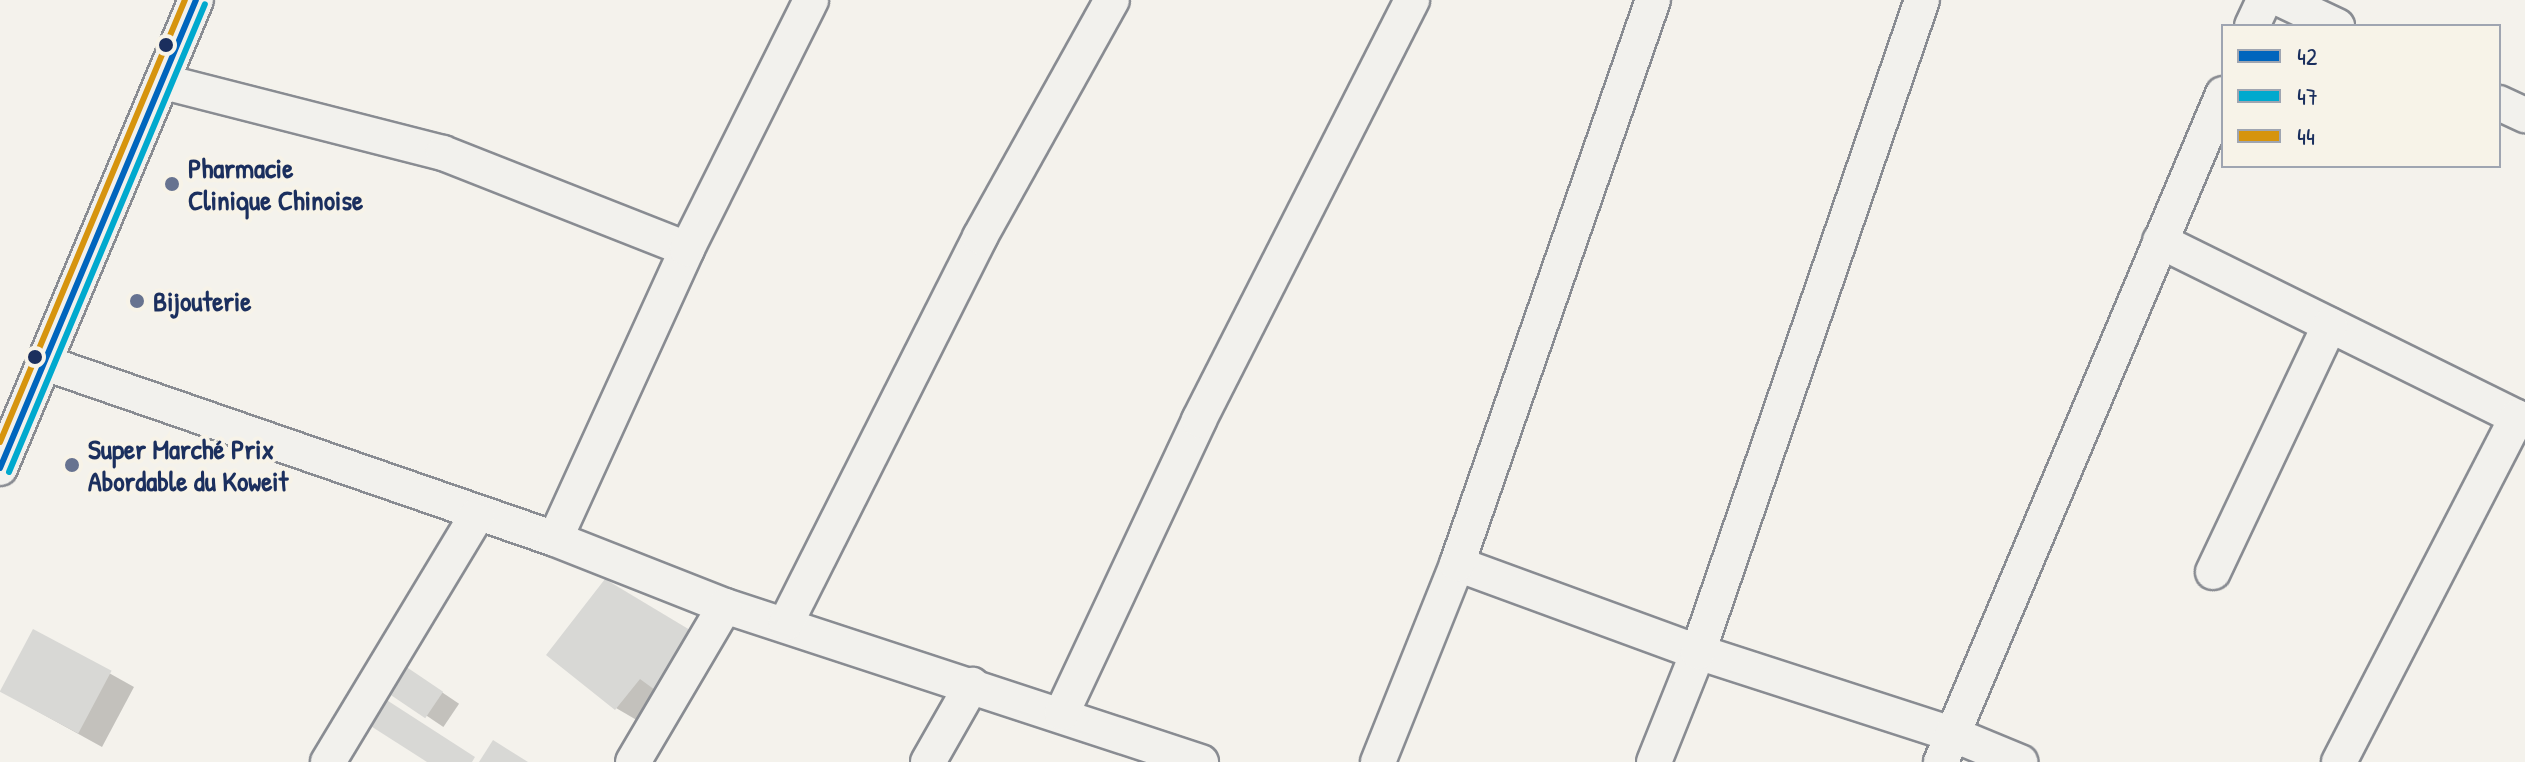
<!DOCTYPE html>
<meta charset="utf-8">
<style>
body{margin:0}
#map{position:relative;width:2525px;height:762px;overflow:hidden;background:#f4f2ec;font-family:"Patrick Hand",sans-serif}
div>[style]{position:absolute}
.shadow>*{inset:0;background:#0003;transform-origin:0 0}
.building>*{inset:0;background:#d8d8d5;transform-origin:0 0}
.roads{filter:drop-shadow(2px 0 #898c92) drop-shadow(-2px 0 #898c92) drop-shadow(0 2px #898c92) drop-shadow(0 -2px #898c92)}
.minor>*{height:34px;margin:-17px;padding:0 17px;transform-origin:17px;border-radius:17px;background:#f2f1ed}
.bus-1>*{height:6px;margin:-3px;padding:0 3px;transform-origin:3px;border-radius:3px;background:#0065bd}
.bus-2>*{height:6px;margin:-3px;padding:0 3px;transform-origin:3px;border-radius:3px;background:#00a9ce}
.bus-3>*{height:6px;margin:-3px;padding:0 3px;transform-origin:3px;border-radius:3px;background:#d6940e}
.dots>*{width:22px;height:22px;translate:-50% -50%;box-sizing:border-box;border:4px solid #f7f3e8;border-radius:50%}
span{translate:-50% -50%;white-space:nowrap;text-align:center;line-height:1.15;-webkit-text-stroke:8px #f7f3e8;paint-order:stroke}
.poi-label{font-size:28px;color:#1b2f5e;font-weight:700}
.left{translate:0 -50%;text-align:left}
.legend{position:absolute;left:2221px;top:24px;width:280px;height:144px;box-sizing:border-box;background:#f7f3e8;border:2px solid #9fa5b1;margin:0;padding:10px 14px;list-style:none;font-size:24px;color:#1b2f5e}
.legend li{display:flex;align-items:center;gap:16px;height:40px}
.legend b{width:40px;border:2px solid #9fa5b1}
</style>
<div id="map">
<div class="shadow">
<i style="clip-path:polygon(605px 582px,680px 703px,640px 722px,616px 708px)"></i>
<i style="clip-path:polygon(34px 631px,134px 687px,102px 747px,26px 705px)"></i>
<i style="left:406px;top:668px;width:64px;height:28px;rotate:34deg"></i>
</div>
<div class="building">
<i style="clip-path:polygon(605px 579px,695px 633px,655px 690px,640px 679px,615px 710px,546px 655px)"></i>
<i style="left:33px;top:629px;width:89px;height:71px;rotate:28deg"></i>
<i style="left:405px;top:666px;width:46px;height:32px;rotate:34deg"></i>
<i style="clip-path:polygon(382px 697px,475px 757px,472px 762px,427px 762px,366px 723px)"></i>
<i style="clip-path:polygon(493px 740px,528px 762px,479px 762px)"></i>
</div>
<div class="roads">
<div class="minor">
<i style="left:2282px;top:0;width:61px;rotate:25.3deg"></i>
<i style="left:2252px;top:26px;width:29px;rotate:-65deg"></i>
<i style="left:164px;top:82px;width:288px;rotate:14.3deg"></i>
<i style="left:443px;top:153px;width:262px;rotate:21.5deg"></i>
<i style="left:2499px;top:103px;width:29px;rotate:25deg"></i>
<i style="left:2160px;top:241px;width:407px;rotate:26.3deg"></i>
<i style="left:48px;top:364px;width:536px;rotate:19.04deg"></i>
<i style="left:555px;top:539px;width:183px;rotate:21.5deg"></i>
<i style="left:725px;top:606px;width:501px;rotate:18.15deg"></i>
<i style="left:0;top:468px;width:507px;rotate:-67.28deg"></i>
<i style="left:555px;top:539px;width:319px;rotate:-65.5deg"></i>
<i style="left:687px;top:249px;width:278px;rotate:-63.5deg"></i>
<i style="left:1457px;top:564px;width:257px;rotate:20.1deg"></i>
<i style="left:1698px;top:652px;width:267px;rotate:17.9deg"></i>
<i style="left:1952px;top:734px;width:74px;rotate:22.4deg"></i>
<i style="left:2213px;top:572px;width:273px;rotate:-64.7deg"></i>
<i style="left:786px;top:623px;width:432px;rotate:-63.3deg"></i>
<i style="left:980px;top:237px;width:271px;rotate:-60.9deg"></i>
<i style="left:1062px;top:713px;width:323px;rotate:-64.9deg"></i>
<i style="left:1199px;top:420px;width:471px;rotate:-63.1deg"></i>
<i style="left:328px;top:762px;width:288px;rotate:-58.9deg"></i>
<i style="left:633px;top:762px;width:181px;rotate:-59.5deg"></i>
<i style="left:928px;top:762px;width:89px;rotate:-60.3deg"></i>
<i style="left:1378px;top:762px;width:213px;rotate:-68.2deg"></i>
<i style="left:1457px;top:564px;width:597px;rotate:-70.84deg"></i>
<i style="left:1654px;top:762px;width:118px;rotate:-68.2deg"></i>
<i style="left:1698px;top:652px;width:689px;rotate:-71.04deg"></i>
<i style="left:1941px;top:762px;width:725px;rotate:-67.11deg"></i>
<i style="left:2339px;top:762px;width:388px;rotate:-62.7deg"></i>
</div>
</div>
<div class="bus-1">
<i style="left:0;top:468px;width:507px;rotate:-67.28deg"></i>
</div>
<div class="bus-2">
<i style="left:9px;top:472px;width:507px;rotate:-67.28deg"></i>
</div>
<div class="bus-3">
<i style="left:0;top:442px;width:479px;rotate:-67.3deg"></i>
</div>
<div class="dots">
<i style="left:166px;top:45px;background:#1b2f5e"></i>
<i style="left:172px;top:184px;background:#677390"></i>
<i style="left:137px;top:301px;background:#677390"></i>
<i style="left:35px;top:357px;background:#1b2f5e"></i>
<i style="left:72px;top:465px;background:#677390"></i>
</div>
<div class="poi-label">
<span class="left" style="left:188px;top:184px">Pharmacie<br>Clinique Chinoise</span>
<span class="left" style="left:153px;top:301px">Bijouterie</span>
<span class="left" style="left:88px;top:465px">Super Marché Prix<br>Abordable du Koweit</span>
</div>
<ul class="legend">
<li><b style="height:10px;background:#0065bd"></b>42</li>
<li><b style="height:10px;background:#00a9ce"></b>47</li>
<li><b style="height:10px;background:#d6940e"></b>44</li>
</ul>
</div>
